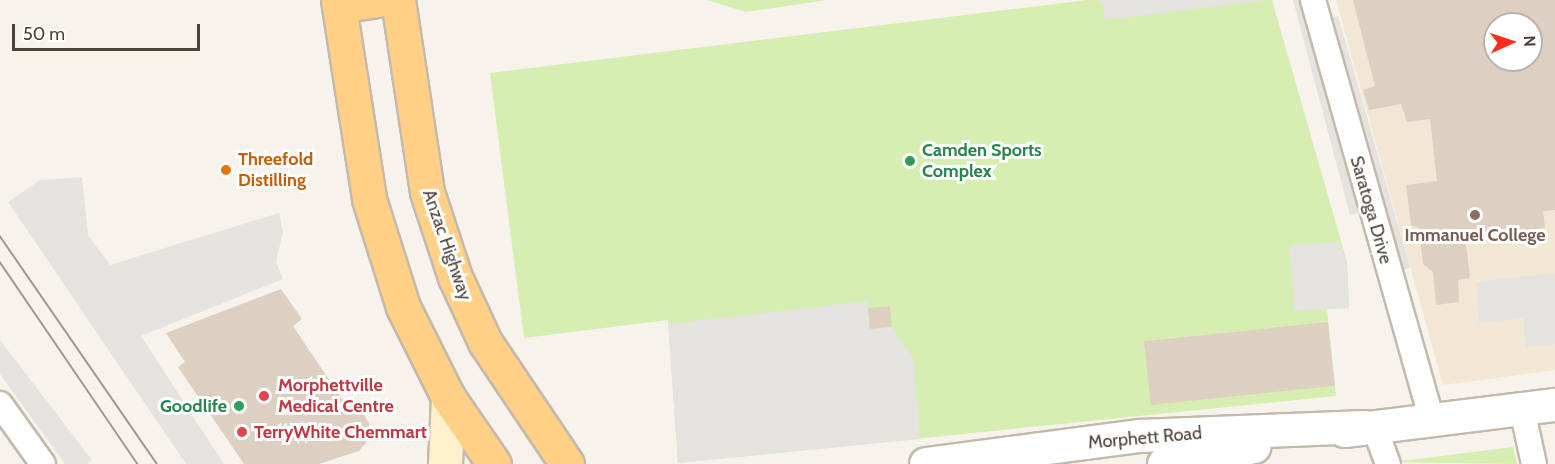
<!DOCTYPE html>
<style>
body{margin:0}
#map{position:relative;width:1555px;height:464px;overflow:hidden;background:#f7f2eb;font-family:Cabin,sans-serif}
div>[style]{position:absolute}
.education>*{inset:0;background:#f1e7d4}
.green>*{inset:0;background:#d6eeb1}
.parking>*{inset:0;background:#e5e3df;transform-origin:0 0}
.building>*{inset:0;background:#ddd0c2;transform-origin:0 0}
.roads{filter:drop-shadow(2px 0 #c3baac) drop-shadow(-2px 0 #c3baac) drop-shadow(0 2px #c3baac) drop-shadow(0 -2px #c3baac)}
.minor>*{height:24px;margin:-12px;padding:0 12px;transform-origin:12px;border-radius:12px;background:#fff}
.tertiary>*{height:32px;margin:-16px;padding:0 16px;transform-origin:16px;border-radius:16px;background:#fff}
.secondary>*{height:33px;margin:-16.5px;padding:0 16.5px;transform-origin:16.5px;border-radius:16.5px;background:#fff0cd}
.trunk>*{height:33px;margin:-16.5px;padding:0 16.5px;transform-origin:16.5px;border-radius:16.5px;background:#ffd085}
.tram>*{height:1.5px;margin:-0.75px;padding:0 0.75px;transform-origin:0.75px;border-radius:0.75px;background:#9a9a9a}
.dots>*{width:16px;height:16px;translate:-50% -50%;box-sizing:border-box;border:3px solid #fff;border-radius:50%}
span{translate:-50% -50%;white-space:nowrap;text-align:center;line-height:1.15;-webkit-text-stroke:6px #fff;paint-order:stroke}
.leisure-label{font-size:18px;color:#27864d;font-weight:700}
.left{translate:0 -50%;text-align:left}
.right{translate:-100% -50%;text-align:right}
.food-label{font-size:18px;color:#c56008;font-weight:700}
.street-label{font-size:18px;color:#4c4338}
.education-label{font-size:18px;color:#785e54;font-weight:700}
.health-label{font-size:18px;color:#be3a42;font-weight:700}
.north{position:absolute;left:1483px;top:12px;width:60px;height:60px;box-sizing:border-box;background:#fff;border:2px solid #b7b4af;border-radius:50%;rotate:87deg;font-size:16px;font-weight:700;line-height:24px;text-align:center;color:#4c4338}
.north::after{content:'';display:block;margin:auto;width:21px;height:27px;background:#ff2d1a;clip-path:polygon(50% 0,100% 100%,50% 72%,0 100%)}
.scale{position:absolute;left:12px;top:24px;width:188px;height:27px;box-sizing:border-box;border:3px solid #4c4338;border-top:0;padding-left:8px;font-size:18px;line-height:21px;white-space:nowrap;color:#4c4338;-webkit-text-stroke:4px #fff;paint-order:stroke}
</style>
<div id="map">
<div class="education">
<i style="clip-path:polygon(evenodd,1336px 0,1555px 0,1555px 370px,1443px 385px,1336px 0,1495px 24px,1531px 24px,1531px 60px,1495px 60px,1495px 24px)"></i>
</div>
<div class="green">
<i style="clip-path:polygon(707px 0,827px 0,746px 12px)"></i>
<i style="clip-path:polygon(1087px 0,1272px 0,1347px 262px,1349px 308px,1327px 309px,1336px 396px,678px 463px,668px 320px,524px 338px,490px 73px)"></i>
<i style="clip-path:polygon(1513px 447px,1517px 464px,1394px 462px)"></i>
</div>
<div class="parking">
<i style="clip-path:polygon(1096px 0,1262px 0,1262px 1px,1104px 20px,1104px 6px)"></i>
<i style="clip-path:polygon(1293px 0,1301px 0,1360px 212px,1350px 215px)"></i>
<i style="left:1338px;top:16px;width:262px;height:9px;rotate:74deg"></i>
<i style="clip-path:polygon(82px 177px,88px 235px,110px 265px,279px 213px,283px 232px,276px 262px,283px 279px,141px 336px,224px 464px,186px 464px,8px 202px,40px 180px)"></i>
<i style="clip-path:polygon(1339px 242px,1347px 262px,1349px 308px,1294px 311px,1290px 245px)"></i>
<i style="clip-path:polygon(1555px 273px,1555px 344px,1526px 347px,1523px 318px,1479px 323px,1476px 282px)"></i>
<i style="clip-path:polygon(867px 301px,870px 329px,892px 327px,913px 358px,920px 439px,678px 463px,668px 324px)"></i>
<i style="clip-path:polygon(0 340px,92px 460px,87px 464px,65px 464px,0 374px)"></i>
</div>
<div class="building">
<i style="clip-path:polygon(evenodd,1353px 0,1555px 0,1555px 210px,1543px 211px,1545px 228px,1465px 237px,1470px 278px,1458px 280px,1459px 302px,1436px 305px,1433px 272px,1423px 264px,1419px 228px,1411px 225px,1406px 185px,1437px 181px,1430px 119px,1407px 122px,1401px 104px,1369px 110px,1363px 90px,1375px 86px,1353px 0,1495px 24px,1531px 24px,1531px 60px,1495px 60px,1495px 24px)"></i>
<i style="clip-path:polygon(281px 289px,302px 319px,293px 326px,346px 405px,361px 410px,369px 423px,369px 439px,359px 451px,319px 464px,244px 464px,178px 367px,185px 362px,166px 333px)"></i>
<i style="left:890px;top:306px;width:21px;height:22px;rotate:85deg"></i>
<i style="left:1328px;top:322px;width:64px;height:185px;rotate:84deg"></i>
</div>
<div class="roads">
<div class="minor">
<i style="left:1313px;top:0;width:437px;rotate:74.2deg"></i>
<i style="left:0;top:404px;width:74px;rotate:54.4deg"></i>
<i style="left:1522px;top:409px;width:56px;rotate:77.7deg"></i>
<i style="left:1374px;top:426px;width:40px;rotate:69.8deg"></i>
</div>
<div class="tertiary">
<i style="left:1345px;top:431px;width:212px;rotate:-7.1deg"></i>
<i style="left:926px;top:464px;width:216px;rotate:-7.5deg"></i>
<i style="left:1140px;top:436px;width:225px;rotate:-2.3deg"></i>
<i style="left:1164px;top:464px;width:92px;rotate:-10.7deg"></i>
</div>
<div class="secondary">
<i style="left:445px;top:464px;width:67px;rotate:-87.4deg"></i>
</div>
<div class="trunk">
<i style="left:338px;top:0;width:201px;rotate:81.1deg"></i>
<i style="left:369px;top:199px;width:113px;rotate:72.5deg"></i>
<i style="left:403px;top:307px;width:101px;rotate:63.4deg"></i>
<i style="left:448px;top:397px;width:81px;rotate:55.5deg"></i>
<i style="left:398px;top:0;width:194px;rotate:81.4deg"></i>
<i style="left:427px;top:192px;width:89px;rotate:71.8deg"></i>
<i style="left:455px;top:277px;width:72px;rotate:65.2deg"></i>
<i style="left:485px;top:342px;width:147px;rotate:56.1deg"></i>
<i style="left:339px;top:6px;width:39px;rotate:-9deg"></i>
</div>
</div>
<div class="tram">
<i style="left:0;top:236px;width:277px;rotate:55.4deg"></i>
<i style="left:0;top:262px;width:245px;rotate:55.7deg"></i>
</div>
<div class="dots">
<i style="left:910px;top:161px;background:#2e9e5b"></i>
<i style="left:226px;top:170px;background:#e8710a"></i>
<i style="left:1475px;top:215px;background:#8d6e63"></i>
<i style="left:264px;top:396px;background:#e0444e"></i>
<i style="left:239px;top:406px;background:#2e9e5b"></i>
<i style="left:242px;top:432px;background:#e0444e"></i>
</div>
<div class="leisure-label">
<span class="left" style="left:922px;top:161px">Camden Sports<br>Complex</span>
<span class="right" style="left:227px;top:406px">Goodlife</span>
</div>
<div class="food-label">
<span class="left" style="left:238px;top:170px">Threefold<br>Distilling</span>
</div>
<div class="street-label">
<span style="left:1371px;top:210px;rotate:74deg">Saratoga Drive</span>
<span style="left:447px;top:245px;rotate:71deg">Anzac Highway</span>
<span style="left:1145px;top:438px;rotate:-5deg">Morphett Road</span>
</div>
<div class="education-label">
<span style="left:1475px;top:235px">Immanuel College</span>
</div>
<div class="health-label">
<span class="left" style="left:278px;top:396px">Morphettville<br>Medical Centre</span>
<span class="left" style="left:254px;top:432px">TerryWhite Chemmart</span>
</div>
<div class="north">N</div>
<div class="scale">50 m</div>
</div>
